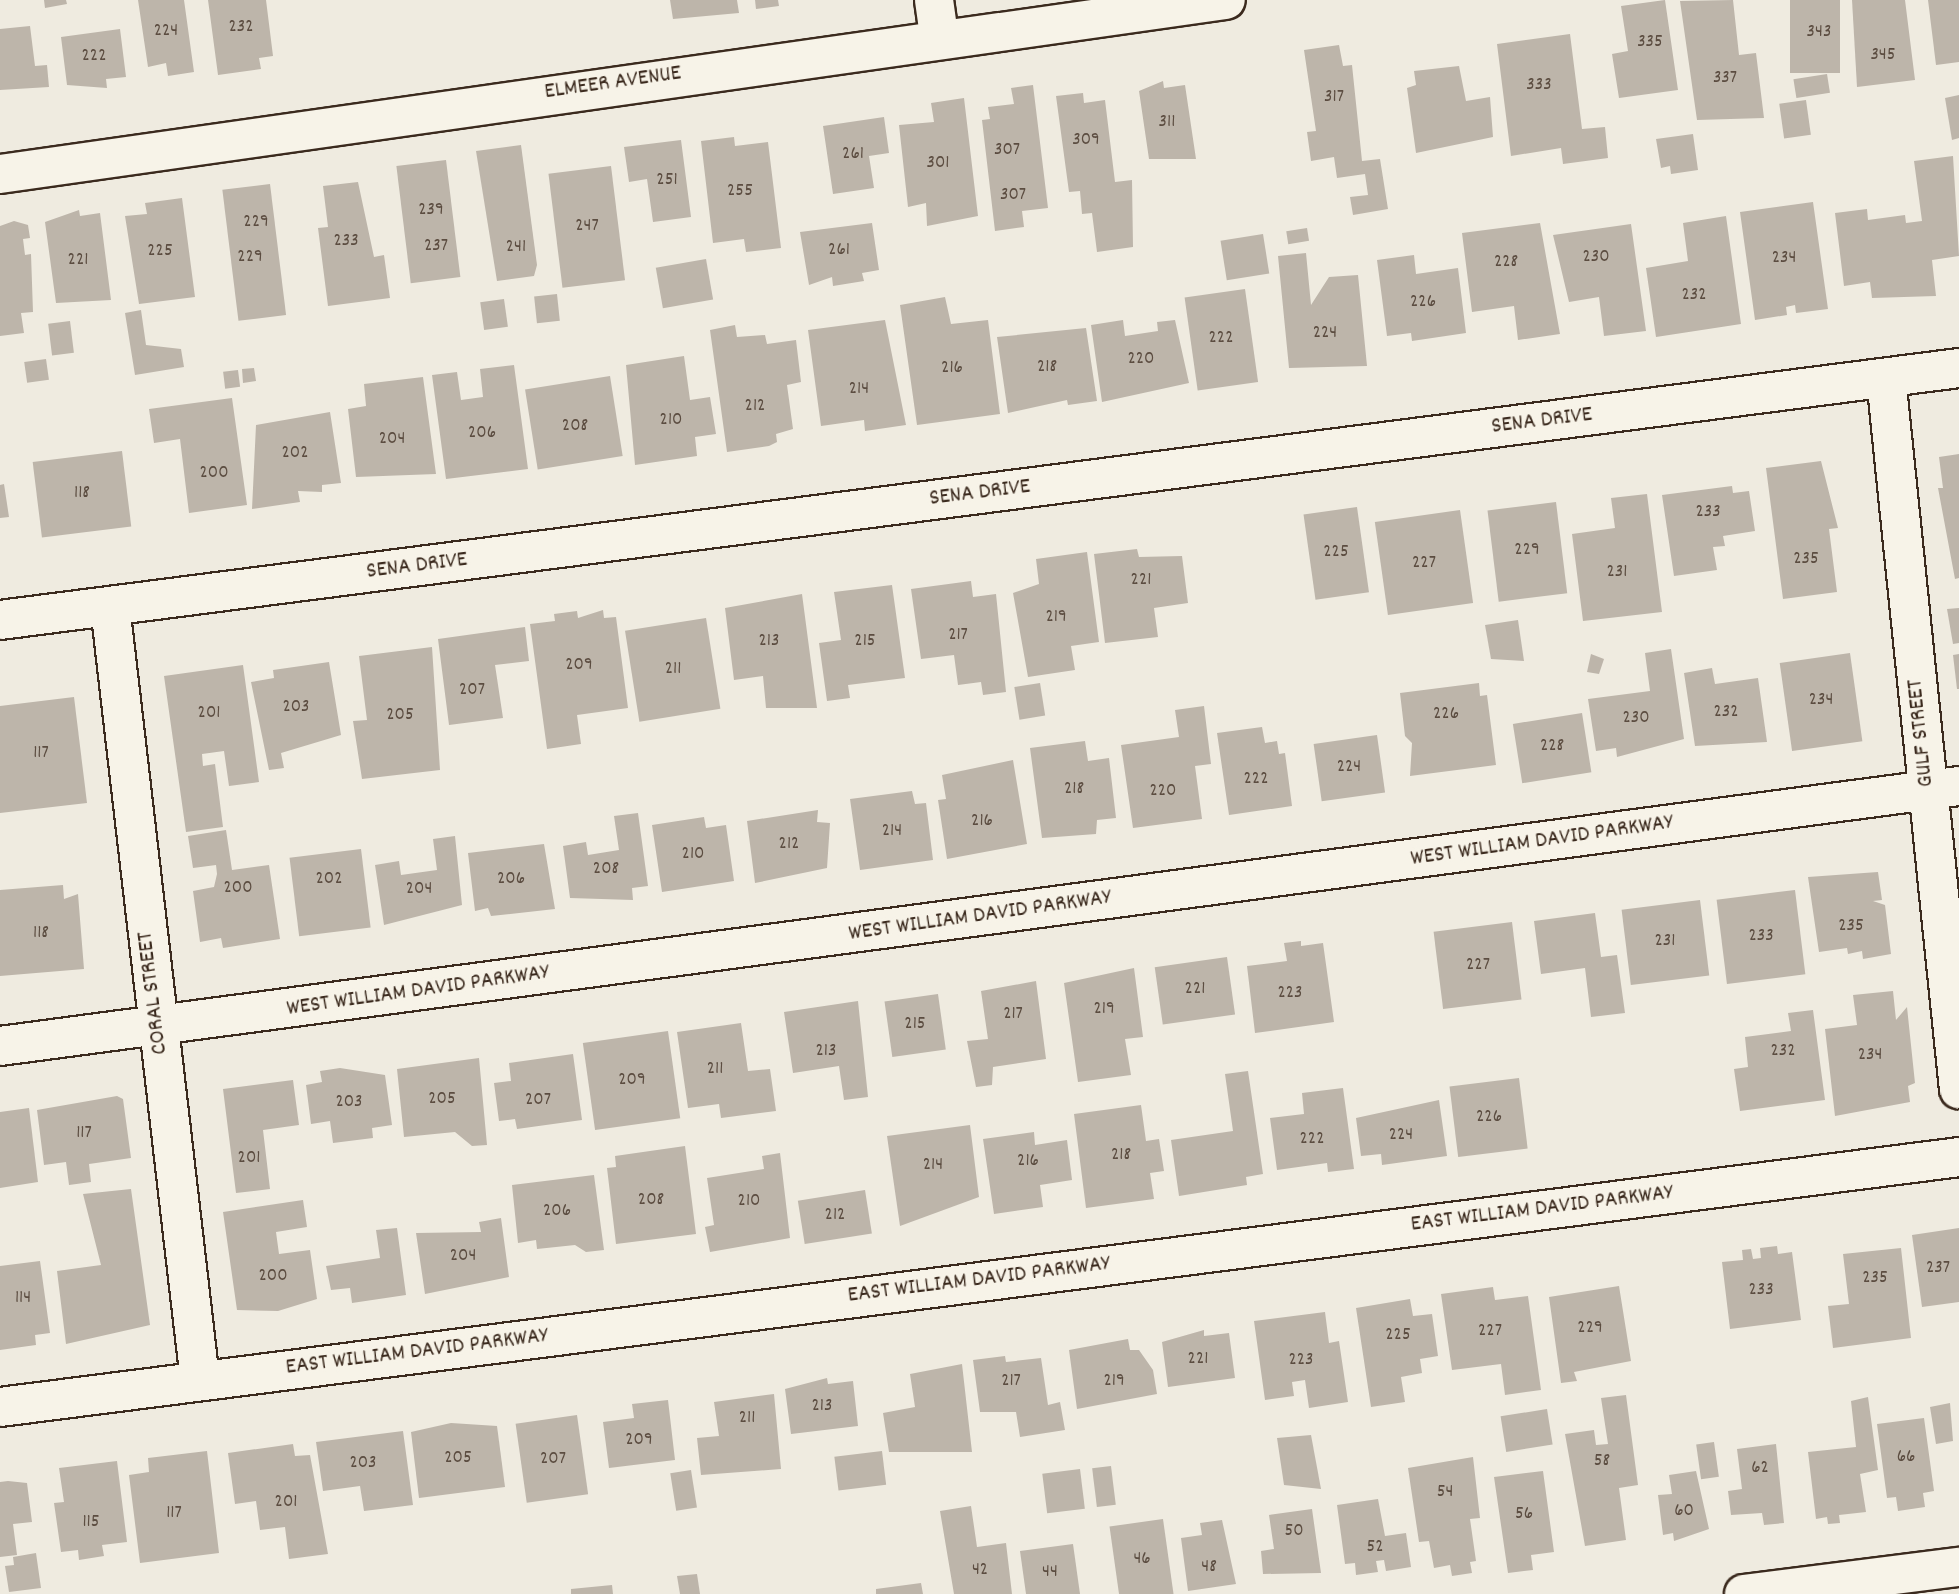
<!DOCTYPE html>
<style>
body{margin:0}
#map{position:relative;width:1959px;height:1594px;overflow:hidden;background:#efebe0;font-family:Dekko,sans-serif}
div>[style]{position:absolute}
.building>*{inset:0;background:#bdb5aa;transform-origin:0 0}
.roads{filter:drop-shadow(2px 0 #3b2a1e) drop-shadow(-2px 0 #3b2a1e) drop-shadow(0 2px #3b2a1e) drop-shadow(0 -2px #3b2a1e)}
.minor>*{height:38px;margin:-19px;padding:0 19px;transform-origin:19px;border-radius:19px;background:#f7f3e8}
span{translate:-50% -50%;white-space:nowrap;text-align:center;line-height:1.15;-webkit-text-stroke:6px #f7f3e8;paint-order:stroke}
.number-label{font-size:19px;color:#5c4d41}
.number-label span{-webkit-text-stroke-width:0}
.street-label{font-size:23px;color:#3b2a1e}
</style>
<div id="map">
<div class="building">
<i style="clip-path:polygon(44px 0,66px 0,67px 4px,45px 8px)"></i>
<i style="clip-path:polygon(138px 0,184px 0,194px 72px,168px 76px,166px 63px,148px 67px)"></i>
<i style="clip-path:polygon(208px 0,266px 0,273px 56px,259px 58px,261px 69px,218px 75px)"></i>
<i style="clip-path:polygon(670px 0,737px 0,739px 13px,673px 19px)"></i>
<i style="clip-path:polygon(755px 0,778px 0,779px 6px,756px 9px)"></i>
<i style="clip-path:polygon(1665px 0,1678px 90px,1619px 98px,1612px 54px,1628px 51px,1621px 6px)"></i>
<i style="clip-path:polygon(1733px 0,1739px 55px,1756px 53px,1764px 118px,1697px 120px,1680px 1px)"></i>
<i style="left:1790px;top:0;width:50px;height:73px"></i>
<i style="clip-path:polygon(1852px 0,1905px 0,1915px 80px,1857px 87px)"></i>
<i style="clip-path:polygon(1928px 0,1959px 0,1959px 62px,1936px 65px)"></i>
<i style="clip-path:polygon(30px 26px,35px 66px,47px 65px,49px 87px,0 90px,0 29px)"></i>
<i style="clip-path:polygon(120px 29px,126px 77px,106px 79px,107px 88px,67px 85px,61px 37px)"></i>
<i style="clip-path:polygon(1570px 34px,1582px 129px,1605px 127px,1608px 158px,1563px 164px,1561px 148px,1511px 156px,1497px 44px)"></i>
<i style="clip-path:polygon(1339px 45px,1343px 66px,1352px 65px,1362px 161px,1380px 159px,1388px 209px,1353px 215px,1350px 197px,1368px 195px,1365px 174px,1337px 178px,1334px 157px,1311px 161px,1307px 132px,1316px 131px,1304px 50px)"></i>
<i style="clip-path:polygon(1459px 66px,1466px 101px,1490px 97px,1493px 137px,1416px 153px,1407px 88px,1416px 85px,1414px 71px)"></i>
<i style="left:1827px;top:74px;width:19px;height:34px;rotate:81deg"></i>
<i style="clip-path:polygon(1163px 81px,1164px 88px,1185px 85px,1196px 159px,1149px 159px,1139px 91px)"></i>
<i style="clip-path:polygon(1033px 85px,1048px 208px,1022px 211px,1024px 227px,995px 231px,982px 120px,990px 119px,988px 107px,1014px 104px,1011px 88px)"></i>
<i style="clip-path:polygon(1083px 93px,1084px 103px,1105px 100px,1115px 182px,1132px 180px,1133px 247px,1097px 252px,1092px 213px,1082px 214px,1080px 191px,1069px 192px,1056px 96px)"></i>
<i style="clip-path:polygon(1959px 95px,1959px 138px,1952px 140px,1945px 98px)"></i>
<i style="clip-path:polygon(964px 98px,978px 216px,927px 226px,926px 203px,908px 207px,899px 125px,934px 122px,931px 103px)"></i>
<i style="left:1806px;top:100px;width:35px;height:27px;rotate:82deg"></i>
<i style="clip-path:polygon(884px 117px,889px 153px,869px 156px,874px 188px,833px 194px,823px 126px)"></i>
<i style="clip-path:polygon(1693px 134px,1698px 170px,1671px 174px,1670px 166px,1661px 168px,1656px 139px)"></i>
<i style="clip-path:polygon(734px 137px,735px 146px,768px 142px,781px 248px,746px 252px,744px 239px,713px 243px,701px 141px)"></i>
<i style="clip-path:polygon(681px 140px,691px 217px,653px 222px,647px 179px,629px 182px,624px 147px)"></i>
<i style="clip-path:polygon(521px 145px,537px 265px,534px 276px,497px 281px,476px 151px)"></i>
<i style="clip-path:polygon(1953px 156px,1959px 256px,1932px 260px,1936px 296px,1872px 298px,1870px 282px,1844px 286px,1835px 213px,1867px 209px,1868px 220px,1905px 215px,1906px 223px,1922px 221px,1914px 161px)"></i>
<i style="left:446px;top:160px;width:118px;height:50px;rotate:83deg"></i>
<i style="left:611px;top:166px;width:115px;height:63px;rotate:83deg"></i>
<i style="clip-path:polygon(358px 182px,374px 257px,384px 255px,390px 298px,328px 306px,318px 228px,328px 227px,323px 186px)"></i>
<i style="left:270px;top:184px;width:132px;height:48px;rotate:83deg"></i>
<i style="clip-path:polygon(182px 198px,195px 297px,139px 304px,125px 216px,147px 214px,145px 203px)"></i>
<i style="clip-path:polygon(1813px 202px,1828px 309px,1796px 313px,1795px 305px,1786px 307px,1787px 315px,1755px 320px,1740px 212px)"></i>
<i style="clip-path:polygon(79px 210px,80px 216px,100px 213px,111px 300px,56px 303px,45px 222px)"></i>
<i style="clip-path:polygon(1726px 216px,1741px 324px,1656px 337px,1646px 268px,1688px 261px,1683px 223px)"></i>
<i style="clip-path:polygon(14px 221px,28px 225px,30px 238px,23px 239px,25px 255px,31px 254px,33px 312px,21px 313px,24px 333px,0 336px,0 226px)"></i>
<i style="clip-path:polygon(872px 223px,879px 270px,862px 273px,864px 281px,833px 286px,832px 277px,809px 285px,800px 232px)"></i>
<i style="clip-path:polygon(1540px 223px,1560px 334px,1518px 340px,1514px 306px,1472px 312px,1462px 233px)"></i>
<i style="clip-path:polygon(1631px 224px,1646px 331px,1604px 336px,1599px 297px,1569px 302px,1553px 235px)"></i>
<i style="left:1307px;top:228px;width:13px;height:21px;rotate:81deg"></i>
<i style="left:1263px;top:234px;width:40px;height:43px;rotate:81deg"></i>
<i style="clip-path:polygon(1306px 253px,1311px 305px,1329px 277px,1358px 275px,1367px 366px,1289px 368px,1278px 256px)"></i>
<i style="clip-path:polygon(1414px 255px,1416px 274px,1458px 268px,1466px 333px,1412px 341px,1411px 333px,1387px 336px,1377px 260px)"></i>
<i style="left:706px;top:259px;width:41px;height:51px;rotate:80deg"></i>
<i style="left:1245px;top:289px;width:94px;height:61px;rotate:82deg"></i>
<i style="left:557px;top:294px;width:27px;height:23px;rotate:84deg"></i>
<i style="clip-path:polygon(945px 297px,951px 324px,988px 320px,1000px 414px,917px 425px,900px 305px)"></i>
<i style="left:504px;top:299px;width:28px;height:24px;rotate:82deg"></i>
<i style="clip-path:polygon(141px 310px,146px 345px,181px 349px,184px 367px,135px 375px,125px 313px)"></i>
<i style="clip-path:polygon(885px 320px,906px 425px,865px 431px,864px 420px,821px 426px,808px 330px)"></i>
<i style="clip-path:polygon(1123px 320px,1125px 336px,1158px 331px,1157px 322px,1175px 320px,1189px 383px,1102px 402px,1091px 325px)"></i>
<i style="left:70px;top:321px;width:32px;height:22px;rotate:83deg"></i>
<i style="clip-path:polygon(735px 325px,737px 337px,765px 335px,767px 344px,796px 340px,801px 382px,787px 385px,793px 429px,776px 434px,777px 442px,769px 446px,727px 452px,710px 330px)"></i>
<i style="clip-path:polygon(1086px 328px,1097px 401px,1068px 405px,1067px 400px,1008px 413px,997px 337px)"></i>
<i style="clip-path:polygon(684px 356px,690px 400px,710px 397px,716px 434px,695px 437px,697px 456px,635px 465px,626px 365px)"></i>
<i style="left:46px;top:359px;width:21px;height:22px;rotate:82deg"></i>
<i style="clip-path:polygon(514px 365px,528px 469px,446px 479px,432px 375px,457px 372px,461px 400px,483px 397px,480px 369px)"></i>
<i style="clip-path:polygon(254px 368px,256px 381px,243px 383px,242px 369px)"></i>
<i style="left:238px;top:370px;width:17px;height:15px;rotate:83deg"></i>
<i style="left:610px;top:376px;width:81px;height:86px;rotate:81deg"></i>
<i style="clip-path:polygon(423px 377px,436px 474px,356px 477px,348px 409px,366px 406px,364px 384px)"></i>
<i style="clip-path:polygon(232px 398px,247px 505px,189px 513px,180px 439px,154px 443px,149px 409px)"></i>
<i style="clip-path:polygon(330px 412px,341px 483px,322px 485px,322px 492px,298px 491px,300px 502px,252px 509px,256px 425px)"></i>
<i style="left:122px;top:451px;width:76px;height:90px;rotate:83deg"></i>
<i style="clip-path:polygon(1959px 454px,1959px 578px,1955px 579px,1938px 488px,1943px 488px,1939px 457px)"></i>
<i style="clip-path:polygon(1821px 461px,1838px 528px,1829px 529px,1837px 592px,1783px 599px,1766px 468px)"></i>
<i style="clip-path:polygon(4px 484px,9px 517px,0 518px,0 485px)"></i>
<i style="clip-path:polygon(1732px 486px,1733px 493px,1749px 491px,1755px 531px,1723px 536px,1725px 546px,1713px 547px,1717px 570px,1674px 576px,1662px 495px)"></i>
<i style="clip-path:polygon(1647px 494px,1662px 612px,1583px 621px,1572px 534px,1615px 528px,1611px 498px)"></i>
<i style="left:1556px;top:502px;width:92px;height:69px;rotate:83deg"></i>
<i style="left:1357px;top:507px;width:86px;height:54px;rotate:82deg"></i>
<i style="left:1460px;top:510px;width:94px;height:86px;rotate:82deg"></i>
<i style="clip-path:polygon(1137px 549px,1139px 557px,1182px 556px,1188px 603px,1154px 608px,1158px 637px,1105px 643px,1094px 554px)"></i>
<i style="clip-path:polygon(1087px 552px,1099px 642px,1071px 646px,1075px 670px,1028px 677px,1013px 593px,1039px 584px,1036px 559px)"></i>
<i style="clip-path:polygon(971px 581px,973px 597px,996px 594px,1006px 692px,983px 695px,981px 682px,958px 685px,954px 655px,921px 659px,911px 589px)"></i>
<i style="clip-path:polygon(892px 585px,905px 678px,848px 685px,850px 698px,827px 701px,819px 643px,841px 640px,834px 592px)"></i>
<i style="clip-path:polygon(802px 594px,817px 708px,766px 708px,763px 676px,734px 680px,725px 608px)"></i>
<i style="clip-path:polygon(1959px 608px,1959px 643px,1953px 644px,1947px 609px)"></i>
<i style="clip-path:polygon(603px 610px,604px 618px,616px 617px,628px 708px,577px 715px,581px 744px,547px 749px,530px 624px,555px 621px,554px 614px,577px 611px,578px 618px)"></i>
<i style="left:706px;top:618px;width:92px;height:82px;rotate:81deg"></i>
<i style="clip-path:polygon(1518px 620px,1524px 661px,1491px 659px,1485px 625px)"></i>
<i style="clip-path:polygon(525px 627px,529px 661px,495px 665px,503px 718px,449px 725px,438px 639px)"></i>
<i style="clip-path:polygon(432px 647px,440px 770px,362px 779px,353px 721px,367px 720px,359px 656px)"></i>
<i style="clip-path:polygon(1671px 649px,1684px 739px,1617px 757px,1616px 748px,1596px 751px,1588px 699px,1650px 691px,1645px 653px)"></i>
<i style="left:1850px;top:653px;width:89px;height:71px;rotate:82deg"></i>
<i style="clip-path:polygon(1591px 654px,1604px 659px,1599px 674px,1587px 672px)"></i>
<i style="clip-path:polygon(1959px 654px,1959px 689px,1957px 689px,1953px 655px)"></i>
<i style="clip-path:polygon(329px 662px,341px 735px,281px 753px,284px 768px,269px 770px,251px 682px,274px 678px,273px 670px)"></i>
<i style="clip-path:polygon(243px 665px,259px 782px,229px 786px,224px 751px,202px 754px,203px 766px,215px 764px,223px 827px,186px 832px,164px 676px)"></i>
<i style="clip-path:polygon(1712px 668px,1715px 684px,1758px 678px,1767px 742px,1695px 746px,1684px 673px)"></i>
<i style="left:1040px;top:683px;width:33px;height:26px;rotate:81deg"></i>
<i style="clip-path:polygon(1479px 683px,1480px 696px,1487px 695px,1496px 765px,1410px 776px,1412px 743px,1405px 736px,1400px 693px)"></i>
<i style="clip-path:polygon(74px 697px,87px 803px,0 813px,0 706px)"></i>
<i style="clip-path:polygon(1204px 706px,1211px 764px,1195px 766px,1202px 819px,1133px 828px,1121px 745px,1179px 737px,1175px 710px)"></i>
<i style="left:1582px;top:713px;width:60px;height:70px;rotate:81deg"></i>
<i style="clip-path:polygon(1262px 727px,1265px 743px,1277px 741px,1279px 754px,1285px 753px,1292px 806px,1229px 815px,1217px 733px)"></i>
<i style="left:1377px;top:735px;width:58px;height:64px;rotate:82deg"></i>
<i style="clip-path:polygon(1085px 741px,1088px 761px,1109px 758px,1116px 818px,1097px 820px,1096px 834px,1042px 838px,1030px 748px)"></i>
<i style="clip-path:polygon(1013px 760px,1027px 844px,947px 859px,938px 800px,946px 799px,942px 775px)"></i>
<i style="clip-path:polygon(912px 791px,915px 804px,926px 803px,933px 860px,860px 870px,850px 799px)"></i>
<i style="clip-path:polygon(818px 810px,817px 822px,830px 823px,827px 868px,755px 883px,747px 821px)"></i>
<i style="clip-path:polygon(638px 813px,648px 886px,632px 888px,633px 900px,570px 898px,563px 846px,586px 842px,588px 855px,619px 850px,614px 816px)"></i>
<i style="clip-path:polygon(704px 817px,706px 828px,726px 825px,734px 881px,662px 892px,652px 825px)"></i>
<i style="clip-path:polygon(226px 830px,232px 870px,269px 865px,280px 939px,223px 948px,221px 938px,200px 942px,193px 891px,214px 887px,217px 874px,216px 865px,193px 868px,188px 836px)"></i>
<i style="clip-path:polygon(455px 836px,462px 905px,384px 925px,375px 865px,399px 861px,401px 875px,437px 870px,433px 839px)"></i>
<i style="clip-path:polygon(544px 844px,555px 909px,491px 916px,488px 908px,475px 911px,468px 853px)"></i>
<i style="left:361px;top:849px;width:79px;height:72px;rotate:83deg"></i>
<i style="clip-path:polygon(1878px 872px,1882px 900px,1873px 901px,1885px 905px,1891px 954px,1863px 959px,1862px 951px,1848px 954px,1847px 948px,1819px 952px,1808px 877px)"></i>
<i style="clip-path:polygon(63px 885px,64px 899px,78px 894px,84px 969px,0 976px,0 890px)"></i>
<i style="left:1795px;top:890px;width:85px;height:79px;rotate:83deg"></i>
<i style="left:1700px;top:900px;width:76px;height:79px;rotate:83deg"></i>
<i style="clip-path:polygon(1595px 913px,1601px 957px,1617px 955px,1625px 1013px,1591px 1017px,1585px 968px,1541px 974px,1534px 921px)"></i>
<i style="left:1512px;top:922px;width:78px;height:79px;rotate:83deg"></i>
<i style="clip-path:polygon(1301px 941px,1301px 946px,1323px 943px,1334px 1022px,1255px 1033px,1247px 966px,1287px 961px,1284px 943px)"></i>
<i style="left:1227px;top:957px;width:58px;height:73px;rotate:82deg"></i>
<i style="clip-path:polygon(1134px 968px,1143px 1037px,1125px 1039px,1131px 1075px,1078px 1082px,1064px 983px)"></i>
<i style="clip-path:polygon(1036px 981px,1046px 1059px,993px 1067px,992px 1085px,976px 1087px,967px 1041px,988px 1039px,981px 991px)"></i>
<i style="clip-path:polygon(1893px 991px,1896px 1020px,1907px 1007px,1915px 1083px,1908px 1086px,1910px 1102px,1835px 1116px,1825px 1029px,1857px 1025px,1853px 995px)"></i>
<i style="left:938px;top:994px;width:56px;height:54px;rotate:82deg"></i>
<i style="clip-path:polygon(858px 1001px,868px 1097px,844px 1100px,839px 1066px,793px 1073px,784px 1012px)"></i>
<i style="clip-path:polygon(1813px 1010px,1825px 1100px,1740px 1111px,1734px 1069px,1748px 1067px,1745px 1037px,1791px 1031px,1788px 1013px)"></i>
<i style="clip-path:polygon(741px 1023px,748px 1071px,770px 1069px,776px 1111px,721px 1118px,719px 1104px,688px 1108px,677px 1032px)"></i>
<i style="left:668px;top:1031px;width:88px;height:86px;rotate:82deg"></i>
<i style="clip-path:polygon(573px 1054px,582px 1120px,517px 1129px,515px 1119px,499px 1121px,494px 1083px,511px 1081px,509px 1063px)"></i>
<i style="clip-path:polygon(479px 1058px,487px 1145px,472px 1146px,455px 1132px,404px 1137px,397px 1069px)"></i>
<i style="clip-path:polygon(340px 1068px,385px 1075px,392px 1125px,372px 1128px,373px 1138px,333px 1143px,330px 1121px,311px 1124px,306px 1085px,322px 1082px,320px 1071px)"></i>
<i style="clip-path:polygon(1248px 1071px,1263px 1174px,1246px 1177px,1247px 1185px,1179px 1196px,1171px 1140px,1233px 1131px,1225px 1074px)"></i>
<i style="left:1519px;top:1078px;width:71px;height:70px;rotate:83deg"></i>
<i style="clip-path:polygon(293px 1080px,299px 1125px,263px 1130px,270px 1189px,236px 1193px,223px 1089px)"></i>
<i style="clip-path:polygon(1343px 1088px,1354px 1169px,1328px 1172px,1327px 1163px,1277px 1170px,1270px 1118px,1304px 1114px,1302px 1093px)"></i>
<i style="clip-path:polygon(117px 1096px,123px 1099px,131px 1158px,89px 1164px,91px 1182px,69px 1185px,66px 1162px,44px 1165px,37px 1110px)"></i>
<i style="clip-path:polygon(1439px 1100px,1447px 1156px,1382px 1165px,1381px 1154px,1361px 1156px,1356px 1118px)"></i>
<i style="clip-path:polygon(1141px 1105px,1146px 1141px,1159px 1139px,1164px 1171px,1150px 1173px,1154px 1199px,1086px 1208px,1074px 1114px)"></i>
<i style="clip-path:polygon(29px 1108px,38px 1182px,0 1188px,0 1112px)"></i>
<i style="clip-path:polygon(970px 1125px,979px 1197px,900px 1226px,887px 1136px)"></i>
<i style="clip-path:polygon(1034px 1132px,1035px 1145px,1067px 1140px,1072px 1180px,1040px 1185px,1043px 1207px,994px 1214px,983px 1139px)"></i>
<i style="clip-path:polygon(685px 1146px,696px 1234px,616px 1244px,607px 1168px,616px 1167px,615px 1156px)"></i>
<i style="clip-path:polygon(780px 1153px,790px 1238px,710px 1252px,705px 1227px,714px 1225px,707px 1178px,764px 1169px,762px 1156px)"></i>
<i style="clip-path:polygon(594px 1175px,604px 1250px,586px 1252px,575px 1245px,537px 1249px,536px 1240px,518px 1243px,512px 1185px)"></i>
<i style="clip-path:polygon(131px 1189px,150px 1325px,66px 1344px,57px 1271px,101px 1265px,83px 1194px)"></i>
<i style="left:865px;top:1190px;width:44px;height:68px;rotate:81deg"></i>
<i style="clip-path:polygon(303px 1200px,307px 1227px,276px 1232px,279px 1254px,310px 1250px,317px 1299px,278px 1311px,237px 1310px,223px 1212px)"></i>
<i style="clip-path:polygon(501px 1218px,509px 1277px,425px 1294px,416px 1233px,481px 1232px,479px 1222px)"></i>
<i style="clip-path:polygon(397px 1228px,406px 1295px,352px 1303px,350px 1288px,331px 1290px,326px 1266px,380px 1258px,376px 1230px)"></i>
<i style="clip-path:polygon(1959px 1228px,1959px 1302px,1922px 1307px,1912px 1235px)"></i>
<i style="clip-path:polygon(1777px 1246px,1778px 1254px,1792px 1252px,1801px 1320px,1730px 1329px,1722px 1262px,1743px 1260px,1742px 1250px,1751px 1249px,1753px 1259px,1761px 1258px,1760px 1248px)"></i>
<i style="clip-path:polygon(1901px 1248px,1911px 1338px,1833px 1348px,1828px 1306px,1849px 1304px,1843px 1254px)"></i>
<i style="clip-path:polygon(40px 1261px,50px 1333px,35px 1335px,36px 1345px,0 1350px,0 1266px)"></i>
<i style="clip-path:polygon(1619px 1286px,1631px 1361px,1574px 1372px,1577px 1381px,1561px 1383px,1549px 1297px)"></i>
<i style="clip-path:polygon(1493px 1287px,1495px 1300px,1528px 1296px,1541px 1390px,1505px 1395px,1501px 1364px,1452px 1370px,1441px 1294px)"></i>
<i style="clip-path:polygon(1410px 1299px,1413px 1316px,1432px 1314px,1438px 1356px,1420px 1359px,1422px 1373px,1401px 1377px,1405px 1402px,1371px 1407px,1356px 1308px)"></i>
<i style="clip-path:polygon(1325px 1312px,1329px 1343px,1339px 1341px,1348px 1402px,1309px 1408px,1305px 1380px,1292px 1382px,1294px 1396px,1265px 1400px,1254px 1321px)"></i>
<i style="clip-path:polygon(1204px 1330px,1204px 1336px,1229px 1333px,1235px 1378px,1168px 1387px,1162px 1342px)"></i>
<i style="clip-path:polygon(1128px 1339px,1130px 1350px,1139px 1350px,1153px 1370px,1157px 1394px,1077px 1409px,1069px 1350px)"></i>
<i style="clip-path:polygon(1005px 1356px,1006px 1362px,1041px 1358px,1048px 1405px,1060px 1402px,1065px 1430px,1020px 1437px,1016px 1412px,980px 1412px,973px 1360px)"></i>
<i style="clip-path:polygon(962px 1364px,972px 1452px,889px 1452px,883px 1413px,915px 1407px,910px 1374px)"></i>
<i style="clip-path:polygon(827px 1378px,828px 1384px,853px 1381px,858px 1426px,791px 1434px,785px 1389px)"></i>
<i style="clip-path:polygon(774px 1394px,781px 1469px,701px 1475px,697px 1438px,719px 1436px,714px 1402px)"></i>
<i style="clip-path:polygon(1626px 1395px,1638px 1485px,1619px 1488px,1626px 1540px,1585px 1546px,1565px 1434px,1594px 1430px,1596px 1445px,1608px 1444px,1601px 1398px)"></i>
<i style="clip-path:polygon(1868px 1397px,1878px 1470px,1860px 1474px,1866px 1512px,1839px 1515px,1840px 1523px,1828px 1524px,1827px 1517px,1816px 1519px,1808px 1452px,1856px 1447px,1851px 1401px)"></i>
<i style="clip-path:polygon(668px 1400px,675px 1460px,609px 1468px,603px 1422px,634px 1418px,632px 1404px)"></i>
<i style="clip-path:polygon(1950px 1403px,1953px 1441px,1936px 1444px,1930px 1407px)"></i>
<i style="left:1547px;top:1409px;width:36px;height:47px;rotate:81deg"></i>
<i style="left:577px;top:1415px;width:80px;height:62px;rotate:82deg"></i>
<i style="clip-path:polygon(1924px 1418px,1934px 1491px,1923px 1493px,1925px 1507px,1898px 1511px,1896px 1497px,1887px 1498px,1877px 1424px)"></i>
<i style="clip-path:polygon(451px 1423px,497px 1426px,505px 1487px,419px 1498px,411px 1432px)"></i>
<i style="clip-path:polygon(403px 1431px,413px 1505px,364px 1511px,360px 1486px,323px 1491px,316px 1442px)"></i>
<i style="clip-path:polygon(1311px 1435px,1321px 1489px,1284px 1485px,1277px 1438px)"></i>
<i style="left:1714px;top:1442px;width:35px;height:18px;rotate:82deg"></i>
<i style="clip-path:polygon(293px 1444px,295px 1456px,310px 1455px,328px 1554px,289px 1559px,285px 1527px,260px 1530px,256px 1501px,235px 1504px,228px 1453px)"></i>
<i style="clip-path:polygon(1776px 1444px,1784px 1523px,1764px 1525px,1762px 1513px,1731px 1515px,1728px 1491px,1742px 1489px,1737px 1449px)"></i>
<i style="clip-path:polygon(207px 1451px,219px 1553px,140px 1563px,129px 1475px,149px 1472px,148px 1458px)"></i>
<i style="left:882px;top:1451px;width:34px;height:48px;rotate:83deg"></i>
<i style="clip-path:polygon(1473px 1457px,1480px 1518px,1470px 1519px,1476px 1561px,1470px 1562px,1472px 1573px,1452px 1576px,1450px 1565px,1434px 1568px,1429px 1541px,1419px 1542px,1408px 1468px)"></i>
<i style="clip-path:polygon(117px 1461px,127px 1542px,102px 1545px,104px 1556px,79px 1560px,78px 1550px,61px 1552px,54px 1503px,64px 1502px,59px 1468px)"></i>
<i style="left:1111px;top:1466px;width:39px;height:19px;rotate:83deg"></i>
<i style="left:1080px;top:1469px;width:40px;height:38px;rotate:83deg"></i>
<i style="left:691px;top:1470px;width:38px;height:21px;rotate:81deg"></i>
<i style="clip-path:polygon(1543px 1471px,1554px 1552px,1531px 1555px,1533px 1570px,1508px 1573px,1494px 1477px)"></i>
<i style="clip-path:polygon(1696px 1471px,1709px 1529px,1674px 1541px,1673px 1533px,1663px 1535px,1658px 1495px,1672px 1494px,1669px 1475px)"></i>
<i style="clip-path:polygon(8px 1481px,27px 1483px,32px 1522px,13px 1524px,17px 1555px,0 1557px,0 1482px)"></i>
<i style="clip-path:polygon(1378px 1499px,1385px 1536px,1406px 1533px,1411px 1567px,1386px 1571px,1384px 1560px,1376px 1561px,1378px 1572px,1356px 1575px,1355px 1563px,1345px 1564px,1337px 1505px)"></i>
<i style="clip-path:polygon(971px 1506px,977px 1547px,1006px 1543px,1012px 1594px,954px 1594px,940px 1511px)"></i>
<i style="clip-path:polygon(1312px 1509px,1321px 1573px,1263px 1574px,1261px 1551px,1274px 1549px,1269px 1515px)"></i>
<i style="left:1163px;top:1519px;width:76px;height:54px;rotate:82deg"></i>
<i style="clip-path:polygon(1222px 1520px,1236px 1584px,1188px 1591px,1181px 1538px,1202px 1535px,1200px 1523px)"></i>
<i style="clip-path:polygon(1073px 1544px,1080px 1594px,1026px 1594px,1020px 1551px)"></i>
<i style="clip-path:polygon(36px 1553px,41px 1588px,9px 1592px,5px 1566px,14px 1565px,13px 1557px)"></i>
<i style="clip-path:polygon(697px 1574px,700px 1594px,680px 1594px,677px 1576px)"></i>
<i style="clip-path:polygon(921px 1583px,923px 1594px,876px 1594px,876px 1589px)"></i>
<i style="clip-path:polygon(612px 1585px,613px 1594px,571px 1594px,571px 1589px)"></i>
</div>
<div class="roads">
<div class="minor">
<i style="left:934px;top:0;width:36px;rotate:82deg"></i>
<i style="left:0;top:174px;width:1238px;rotate:-8.08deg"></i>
<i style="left:1886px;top:378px;width:715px;rotate:84.14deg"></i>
<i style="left:110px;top:606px;width:779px;rotate:83.37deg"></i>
<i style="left:0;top:620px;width:1975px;rotate:-7.33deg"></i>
<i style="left:0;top:1046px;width:1976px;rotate:-7.56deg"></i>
<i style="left:0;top:1407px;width:1975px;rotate:-7.27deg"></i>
<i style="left:1744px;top:1594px;width:217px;rotate:-7.2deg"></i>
</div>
</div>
<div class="number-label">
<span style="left:241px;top:28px">232</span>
<span style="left:166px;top:32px">224</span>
<span style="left:1819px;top:33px">343</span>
<span style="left:1650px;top:43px">335</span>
<span style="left:1883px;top:56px">345</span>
<span style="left:94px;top:57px">222</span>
<span style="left:1725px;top:79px">337</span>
<span style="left:1539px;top:86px">333</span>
<span style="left:1334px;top:98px">317</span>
<span style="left:1167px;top:123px">311</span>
<span style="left:1086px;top:141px">309</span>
<span style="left:1007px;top:151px">307</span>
<span style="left:853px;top:155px">261</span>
<span style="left:938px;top:164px">301</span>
<span style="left:667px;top:181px">251</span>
<span style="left:740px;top:192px">255</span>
<span style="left:1013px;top:196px">307</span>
<span style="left:431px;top:211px">239</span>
<span style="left:256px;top:223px">229</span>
<span style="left:587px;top:227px">247</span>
<span style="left:346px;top:242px">233</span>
<span style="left:436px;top:247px">237</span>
<span style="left:516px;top:248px">241</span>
<span style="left:839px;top:251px">261</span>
<span style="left:160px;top:252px">225</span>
<span style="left:250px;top:258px">229</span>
<span style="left:1596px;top:258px">230</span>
<span style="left:1784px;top:259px">234</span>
<span style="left:78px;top:261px">221</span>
<span style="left:1506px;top:263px">228</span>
<span style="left:1694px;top:296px">232</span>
<span style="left:1423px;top:303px">226</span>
<span style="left:1325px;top:334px">224</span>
<span style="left:1221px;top:339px">222</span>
<span style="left:1141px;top:360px">220</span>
<span style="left:1047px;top:368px">218</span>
<span style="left:952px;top:369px">216</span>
<span style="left:859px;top:390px">214</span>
<span style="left:755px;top:407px">212</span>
<span style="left:671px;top:421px">210</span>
<span style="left:575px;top:427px">208</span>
<span style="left:482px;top:434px">206</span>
<span style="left:392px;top:440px">204</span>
<span style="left:295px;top:454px">202</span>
<span style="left:214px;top:474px">200</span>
<span style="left:82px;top:494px">118</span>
<span style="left:1708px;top:513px">233</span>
<span style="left:1527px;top:551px">229</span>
<span style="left:1336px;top:553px">225</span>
<span style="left:1806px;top:560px">235</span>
<span style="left:1424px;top:564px">227</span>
<span style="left:1617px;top:573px">231</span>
<span style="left:1141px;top:581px">221</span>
<span style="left:1056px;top:618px">219</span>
<span style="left:958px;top:636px">217</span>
<span style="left:769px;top:642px">213</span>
<span style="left:865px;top:642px">215</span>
<span style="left:579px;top:666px">209</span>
<span style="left:673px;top:670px">211</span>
<span style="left:472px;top:691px">207</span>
<span style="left:1821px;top:701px">234</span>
<span style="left:296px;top:708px">203</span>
<span style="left:1726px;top:713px">232</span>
<span style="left:209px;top:714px">201</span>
<span style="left:1446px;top:715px">226</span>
<span style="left:400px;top:716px">205</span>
<span style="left:1636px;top:719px">230</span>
<span style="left:1552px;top:747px">228</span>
<span style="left:41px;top:754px">117</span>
<span style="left:1349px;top:768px">224</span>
<span style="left:1256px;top:780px">222</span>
<span style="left:1074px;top:790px">218</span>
<span style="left:1163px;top:792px">220</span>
<span style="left:982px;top:822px">216</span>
<span style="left:892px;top:832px">214</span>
<span style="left:789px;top:845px">212</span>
<span style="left:693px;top:855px">210</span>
<span style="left:606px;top:870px">208</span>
<span style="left:329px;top:880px">202</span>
<span style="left:511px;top:880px">206</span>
<span style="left:238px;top:889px">200</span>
<span style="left:419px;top:890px">204</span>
<span style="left:1851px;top:927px">235</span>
<span style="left:41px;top:934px">118</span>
<span style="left:1761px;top:937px">233</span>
<span style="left:1665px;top:942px">231</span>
<span style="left:1478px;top:966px">227</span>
<span style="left:1195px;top:990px">221</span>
<span style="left:1290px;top:994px">223</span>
<span style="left:1104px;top:1010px">219</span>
<span style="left:1013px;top:1015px">217</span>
<span style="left:915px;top:1025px">215</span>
<span style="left:826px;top:1052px">213</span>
<span style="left:1783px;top:1052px">232</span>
<span style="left:1870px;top:1056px">234</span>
<span style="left:715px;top:1070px">211</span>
<span style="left:632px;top:1081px">209</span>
<span style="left:442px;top:1100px">205</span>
<span style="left:538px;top:1101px">207</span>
<span style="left:349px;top:1103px">203</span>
<span style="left:1489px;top:1118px">226</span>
<span style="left:84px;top:1134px">117</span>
<span style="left:1401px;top:1136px">224</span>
<span style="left:1312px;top:1140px">222</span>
<span style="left:1121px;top:1156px">218</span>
<span style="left:249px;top:1159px">201</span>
<span style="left:1028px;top:1162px">216</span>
<span style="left:933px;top:1166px">214</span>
<span style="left:651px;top:1201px">208</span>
<span style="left:749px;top:1202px">210</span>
<span style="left:557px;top:1212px">206</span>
<span style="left:835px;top:1216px">212</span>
<span style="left:463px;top:1257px">204</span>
<span style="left:1938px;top:1269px">237</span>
<span style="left:273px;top:1277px">200</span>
<span style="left:1875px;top:1279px">235</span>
<span style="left:1761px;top:1291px">233</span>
<span style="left:23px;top:1299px">114</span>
<span style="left:1590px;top:1329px">229</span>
<span style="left:1490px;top:1332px">227</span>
<span style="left:1398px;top:1336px">225</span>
<span style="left:1198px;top:1360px">221</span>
<span style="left:1301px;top:1361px">223</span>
<span style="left:1011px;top:1382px">217</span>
<span style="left:1114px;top:1382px">219</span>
<span style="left:822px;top:1407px">213</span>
<span style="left:747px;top:1419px">211</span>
<span style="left:639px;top:1441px">209</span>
<span style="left:1906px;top:1458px">66</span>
<span style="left:458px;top:1459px">205</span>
<span style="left:553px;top:1460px">207</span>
<span style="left:1602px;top:1462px">58</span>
<span style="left:363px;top:1464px">203</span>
<span style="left:1760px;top:1469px">62</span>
<span style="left:1445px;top:1493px">54</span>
<span style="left:286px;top:1503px">201</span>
<span style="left:1684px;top:1512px">60</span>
<span style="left:174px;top:1514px">117</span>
<span style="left:1524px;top:1515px">56</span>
<span style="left:91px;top:1523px">115</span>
<span style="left:1294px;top:1532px">50</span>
<span style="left:1375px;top:1548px">52</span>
<span style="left:1142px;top:1560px">46</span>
<span style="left:1209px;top:1568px">48</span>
<span style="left:980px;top:1571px">42</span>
<span style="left:1050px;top:1573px">44</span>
</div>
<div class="street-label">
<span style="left:613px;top:84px;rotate:-8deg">ELMEER AVENUE</span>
<span style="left:1542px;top:422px;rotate:-7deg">SENA DRIVE</span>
<span style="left:980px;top:494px;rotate:-7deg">SENA DRIVE</span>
<span style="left:417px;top:567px;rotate:-7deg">SENA DRIVE</span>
<span style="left:1922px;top:733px;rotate:-96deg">GULF STREET</span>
<span style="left:1542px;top:842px;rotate:-8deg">WEST WILLIAM DAVID PARKWAY</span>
<span style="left:980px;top:917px;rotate:-8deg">WEST WILLIAM DAVID PARKWAY</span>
<span style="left:418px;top:992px;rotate:-8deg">WEST WILLIAM DAVID PARKWAY</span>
<span style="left:154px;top:993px;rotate:-97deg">CORAL STREET</span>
<span style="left:1542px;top:1210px;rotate:-7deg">EAST WILLIAM DAVID PARKWAY</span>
<span style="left:979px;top:1281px;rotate:-7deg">EAST WILLIAM DAVID PARKWAY</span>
<span style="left:417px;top:1353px;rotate:-7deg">EAST WILLIAM DAVID PARKWAY</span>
</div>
</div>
